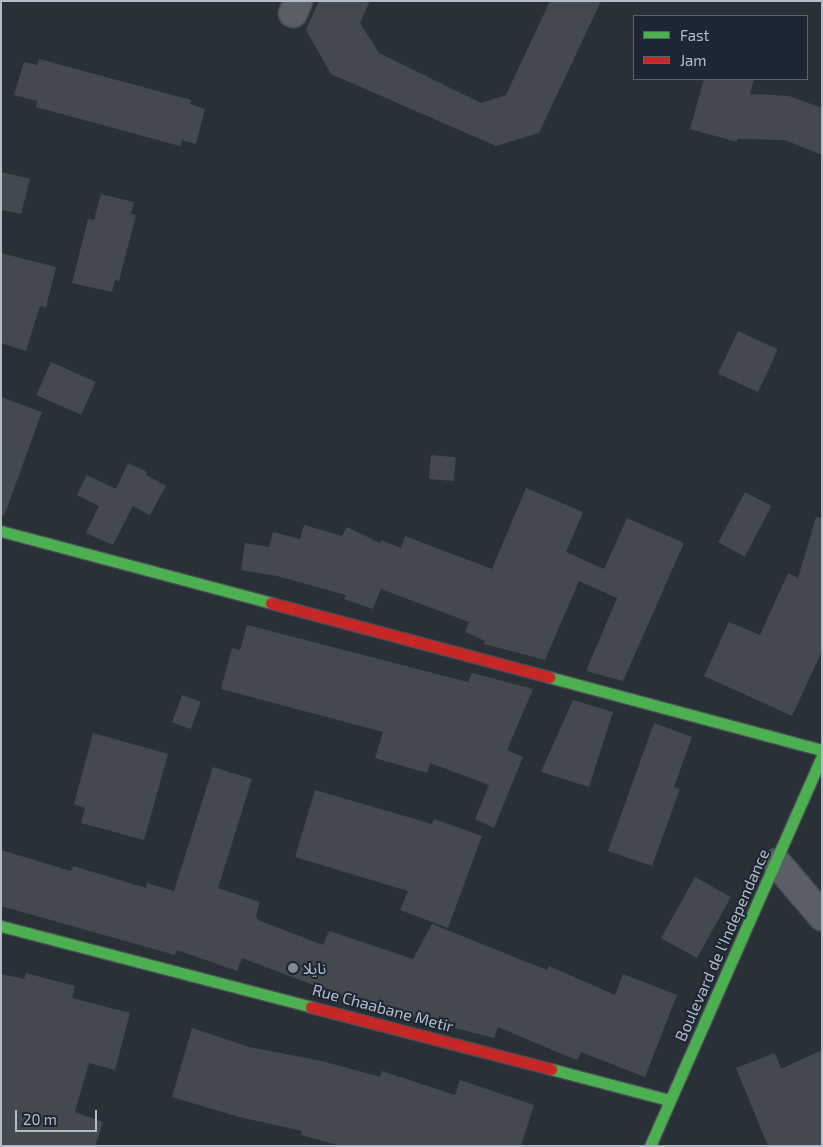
<!DOCTYPE html>
<meta charset="utf-8">
<style>
body{margin:0}
#map{position:relative;width:823px;height:1147px;overflow:hidden;background:#2a3038;font-family:"Exo 2","Noto Sans Arabic",sans-serif}
div>[style]{position:absolute}
.building>*{inset:0;background:#444950;transform-origin:0 0}
.roads{filter:drop-shadow(1px 0 #484c53) drop-shadow(-1px 0 #484c53) drop-shadow(0 1px #484c53) drop-shadow(0 -1px #484c53)}
.street>*{height:28px;margin:-14px;padding:0 14px;transform-origin:14px;border-radius:14px;background:#5a5e66}
.fast>*{height:11px;margin:-5.5px;padding:0 5.5px;transform-origin:5.5px;border-radius:5.5px;background:#4caf50}
.jam>*{height:11px;margin:-5.5px;padding:0 5.5px;transform-origin:5.5px;border-radius:5.5px;background:#c62828}
.dots>*{width:14px;height:14px;translate:-50% -50%;box-sizing:border-box;border:2px solid #1d2633;border-radius:50%}
span{translate:-50% -50%;white-space:nowrap;text-align:center;line-height:1.15;-webkit-text-stroke:4px #1d2633;paint-order:stroke}
.street-label{font-size:16px;color:#b4bcc9}
.poi-label{font-size:16px;color:#b4bcc9}
.left{translate:0 -50%;text-align:left}
.frame{position:absolute;inset:0;border:2px solid #b4bcc9;pointer-events:none}
.legend{position:absolute;left:633px;top:15px;width:175px;height:65px;box-sizing:border-box;background:#1d2633;border:1px solid #59626f;margin:0;padding:6px 9px;list-style:none;font-size:15px;color:#b4bcc9}
.legend li{display:flex;align-items:center;gap:10px;height:25px}
.legend b{width:25px;border:1px solid #59626f}
.scale{position:absolute;left:15px;top:1110px;width:82px;height:22px;box-sizing:border-box;border:2px solid #b4bcc9;border-top:0;padding-left:6px;font-size:15px;line-height:18px;white-space:nowrap;color:#b4bcc9;-webkit-text-stroke:4px #1d2633;paint-order:stroke}
</style>
<div id="map">
<div class="building">
<i style="clip-path:polygon(319px 1px,370px 1px,360px 23px,379px 53px,481px 103px,506px 95px,550px 1px,601px 1px,539px 133px,496px 146px,331px 74px,306px 30px)"></i>
<i style="clip-path:polygon(39px 59px,191px 100px,190px 104px,205px 109px,196px 144px,182px 140px,180px 146px,36px 107px,37px 101px,14px 95px,24px 62px,37px 65px)"></i>
<i style="clip-path:polygon(704px 79px,754px 79px,750px 94px,789px 96px,822px 108px,822px 155px,785px 140px,737px 139px,737px 142px,690px 129px)"></i>
<i style="clip-path:polygon(1px 172px,30px 179px,21px 214px,1px 210px)"></i>
<i style="clip-path:polygon(101px 194px,134px 202px,131px 214px,136px 215px,119px 281px,115px 280px,112px 292px,72px 283px,88px 219px,94px 220px)"></i>
<i style="clip-path:polygon(1px 253px,56px 267px,46px 307px,40px 306px,26px 351px,1px 343px)"></i>
<i style="left:738px;top:331px;width:44px;height:47px;rotate:25deg"></i>
<i style="left:51px;top:362px;width:49px;height:36px;rotate:24deg"></i>
<i style="clip-path:polygon(1px 397px,42px 412px,4px 516px,1px 515px)"></i>
<i style="left:431px;top:455px;width:25px;height:24px;rotate:5deg"></i>
<i style="clip-path:polygon(128px 463px,147px 472px,146px 475px,166px 486px,150px 515px,133px 506px,113px 545px,86px 533px,99px 506px,77px 495px,87px 475px,116px 489px)"></i>
<i style="clip-path:polygon(526px 488px,583px 512px,566px 552px,604px 569px,627px 518px,684px 543px,623px 681px,586px 671px,617px 598px,579px 581px,545px 660px,484px 644px,485px 641px,465px 632px,469px 622px,381px 589px,373px 609px,344px 599px,346px 595px,277px 576px,241px 570px,245px 543px,269px 547px,273px 532px,300px 539px,304px 525px,342px 536px,347px 527px,380px 543px,381px 540px,401px 548px,405px 536px,492px 569px)"></i>
<i style="left:745px;top:492px;width:30px;height:57px;rotate:28deg"></i>
<i style="clip-path:polygon(816px 517px,822px 518px,822px 651px,792px 716px,704px 676px,729px 622px,760px 635px,788px 573px,798px 578px)"></i>
<i style="clip-path:polygon(247px 625px,468px 682px,472px 673px,533px 689px,507px 750px,523px 757px,494px 828px,475px 819px,489px 785px,430px 763px,427px 773px,375px 758px,383px 732px,221px 689px,232px 648px,240px 650px)"></i>
<i style="left:182px;top:695px;width:20px;height:29px;rotate:20deg"></i>
<i style="clip-path:polygon(573px 700px,613px 712px,589px 787px,541px 772px)"></i>
<i style="clip-path:polygon(654px 723px,692px 737px,674px 787px,680px 789px,652px 866px,608px 851px)"></i>
<i style="clip-path:polygon(93px 733px,168px 754px,144px 840px,81px 823px,85px 808px,74px 804px)"></i>
<i style="clip-path:polygon(213px 767px,252px 779px,218px 888px,260px 902px,256px 916px,258px 920px,323px 945px,329px 931px,413px 959px,432px 924px,547px 970px,549px 966px,615px 995px,623px 974px,677px 995px,645px 1077px,581px 1052px,577px 1060px,571px 1058px,498px 1027px,494px 1038px,369px 1006px,242px 958px,237px 971px,177px 950px,175px 955px,1px 906px,1px 850px,71px 871px,73px 866px,146px 888px,147px 883px,174px 891px)"></i>
<i style="clip-path:polygon(315px 790px,432px 824px,434px 819px,482px 836px,448px 928px,400px 910px,408px 891px,295px 857px)"></i>
<i style="left:695px;top:877px;width:41px;height:70px;rotate:29deg"></i>
<i style="clip-path:polygon(26px 973px,75px 986px,72px 998px,130px 1013px,115px 1070px,89px 1063px,75px 1112px,103px 1122px,95px 1146px,1px 1146px,1px 974px,24px 979px)"></i>
<i style="clip-path:polygon(192px 1028px,249px 1047px,322px 1061px,380px 1077px,382px 1071px,455px 1095px,460px 1080px,534px 1105px,521px 1146px,341px 1146px,301px 1135px,302px 1131px,239px 1117px,172px 1097px)"></i>
<i style="clip-path:polygon(822px 1050px,822px 1146px,768px 1146px,736px 1068px,775px 1053px,781px 1069px)"></i>
</div>
<div class="roads">
<div class="street">
<i style="left:293px;top:13px;width:13px;rotate:-67deg"></i>
<i style="left:777px;top:863px;width:70px;rotate:49.7deg"></i>
</div>
<div class="fast">
<i style="left:1px;top:531px;width:279px;rotate:14.9deg"></i>
<i style="left:549px;top:677px;width:283px;rotate:15deg"></i>
<i style="left:1px;top:926px;width:320px;rotate:14.6deg"></i>
<i style="left:551px;top:1069px;width:122px;rotate:14.7deg"></i>
<i style="left:650px;top:1146px;width:426px;rotate:-66.2deg"></i>
</div>
<div class="jam">
<i style="left:271px;top:603px;width:288px;rotate:14.9deg"></i>
<i style="left:311px;top:1007px;width:248px;rotate:14.5deg"></i>
</div>
</div>
<div class="dots">
<i style="left:293px;top:968px;background:#848b96"></i>
</div>
<div class="street-label">
<span style="left:722px;top:945px;rotate:-66deg">Boulevard de l'Independance</span>
<span style="left:383px;top:1008px;rotate:15deg">Rue Chaabane Metir</span>
</div>
<div class="poi-label">
<span class="left" style="left:303px;top:968px">نايلا</span>
</div>
<div class="frame"></div>
<ul class="legend">
<li><b style="height:6px;background:#4caf50"></b>Fast</li>
<li><b style="height:6px;background:#c62828"></b>Jam</li>
</ul>
<div class="scale">20 m</div>
</div>
